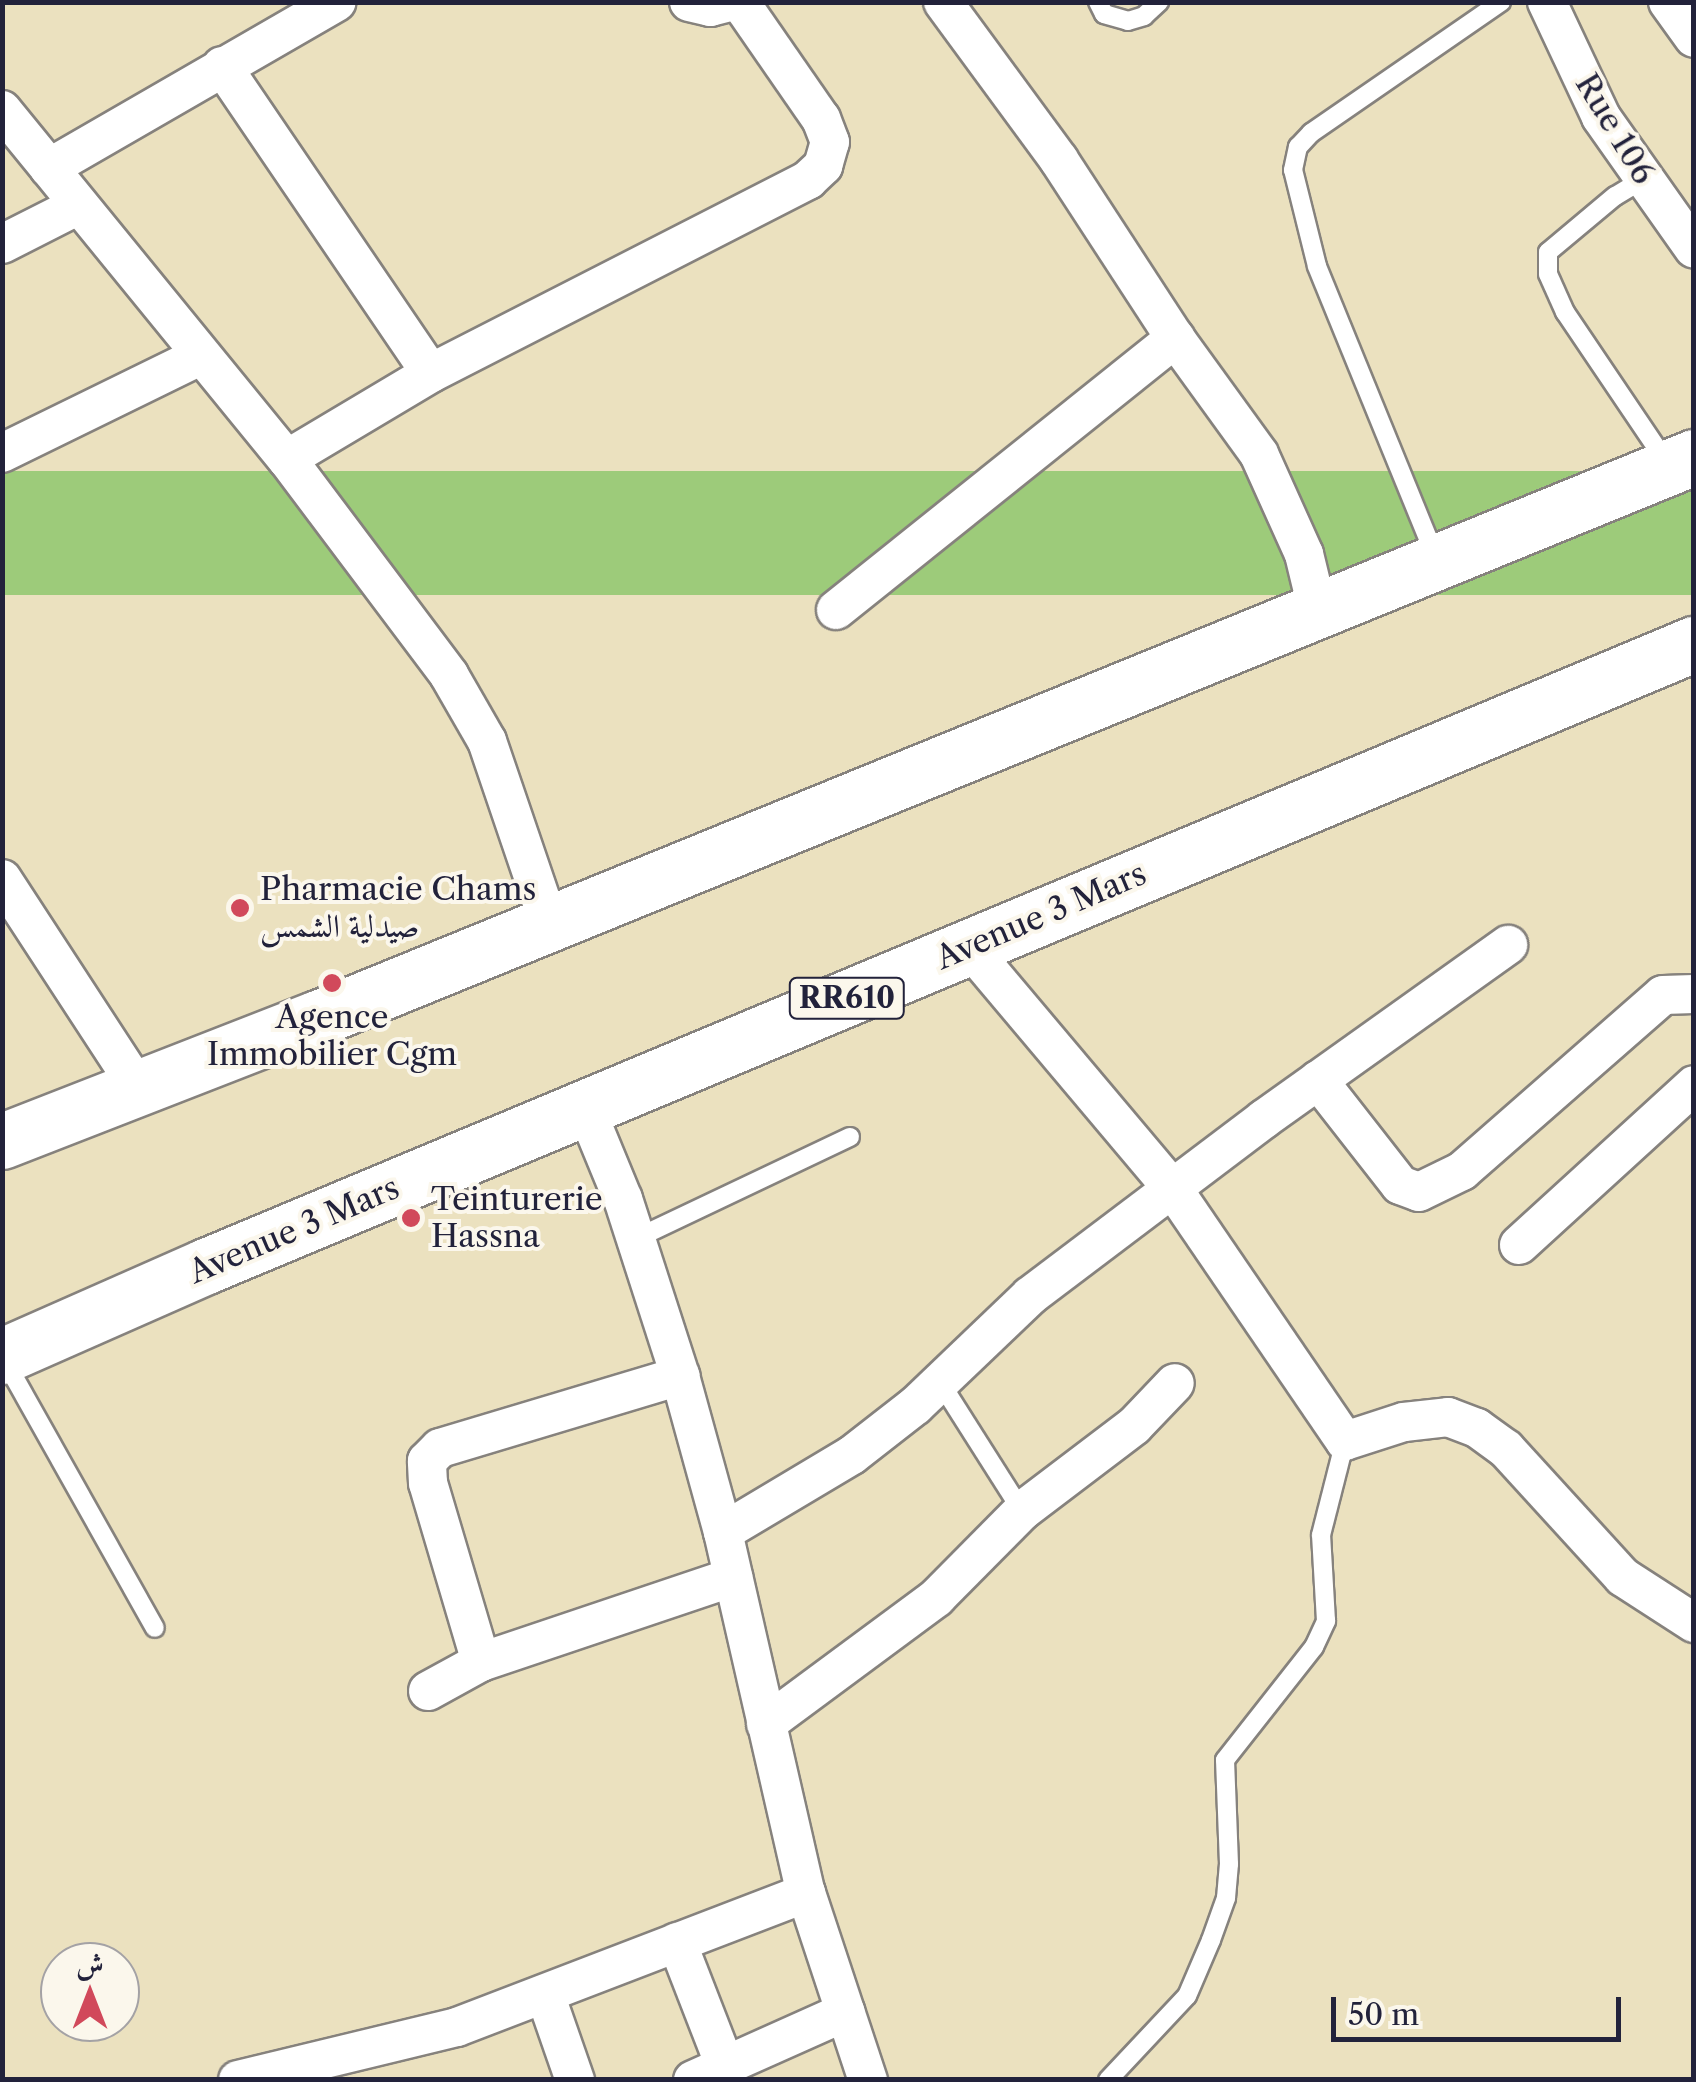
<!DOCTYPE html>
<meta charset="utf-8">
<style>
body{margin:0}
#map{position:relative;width:1696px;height:2082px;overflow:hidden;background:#ebe1bf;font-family:"Libre Caslon Text",Amiri,serif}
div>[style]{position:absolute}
.green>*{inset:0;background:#9dcb7a;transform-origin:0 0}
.roads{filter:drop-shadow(2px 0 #86827d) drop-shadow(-2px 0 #86827d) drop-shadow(0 2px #86827d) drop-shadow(0 -2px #86827d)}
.service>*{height:18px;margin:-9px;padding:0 9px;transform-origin:9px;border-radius:9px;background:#fff}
.minor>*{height:38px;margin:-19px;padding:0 19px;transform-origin:19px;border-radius:19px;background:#fff}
.primary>*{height:55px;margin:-27.5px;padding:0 27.5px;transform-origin:27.5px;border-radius:27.5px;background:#fff}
.dots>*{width:28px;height:28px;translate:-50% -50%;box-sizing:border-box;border:5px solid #fbf7ec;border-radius:50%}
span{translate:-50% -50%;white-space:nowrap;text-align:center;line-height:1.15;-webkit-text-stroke:8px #fbf7ec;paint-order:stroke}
.shield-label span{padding:2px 8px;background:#fbf7ec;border:2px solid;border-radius:8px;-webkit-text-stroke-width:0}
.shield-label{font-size:30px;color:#22223b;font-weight:700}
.street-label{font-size:32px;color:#22223b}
.poi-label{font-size:32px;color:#22223b}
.left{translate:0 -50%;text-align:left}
.frame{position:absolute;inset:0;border:5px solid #22223b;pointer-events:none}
.north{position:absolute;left:40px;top:1942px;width:100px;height:100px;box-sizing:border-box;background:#fbf7ec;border:2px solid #a4a2a5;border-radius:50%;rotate:0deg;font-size:28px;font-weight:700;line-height:40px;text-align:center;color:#22223b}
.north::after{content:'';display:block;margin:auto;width:35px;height:45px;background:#d1495b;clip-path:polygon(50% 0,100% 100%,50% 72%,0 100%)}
.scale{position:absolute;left:1331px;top:1997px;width:290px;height:45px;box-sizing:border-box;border:5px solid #22223b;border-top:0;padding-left:12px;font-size:30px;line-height:35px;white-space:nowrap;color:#22223b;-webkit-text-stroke:8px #fbf7ec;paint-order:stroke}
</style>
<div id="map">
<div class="green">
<i style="left:1693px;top:471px;width:124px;height:1824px;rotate:90deg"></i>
</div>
<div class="roads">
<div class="service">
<i style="left:1098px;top:2px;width:13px;rotate:63deg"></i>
<i style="left:1104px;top:14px;width:25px;rotate:16deg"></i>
<i style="left:1128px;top:21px;width:17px;rotate:-17deg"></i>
<i style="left:1144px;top:16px;width:21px;rotate:-43deg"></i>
<i style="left:1642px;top:180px;width:31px;rotate:149deg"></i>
<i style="left:1615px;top:196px;width:87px;rotate:140.1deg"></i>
<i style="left:1548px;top:252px;width:22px;rotate:90deg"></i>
<i style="left:1548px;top:274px;width:42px;rotate:65.9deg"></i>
<i style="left:1565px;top:312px;width:181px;rotate:56deg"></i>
<i style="left:1436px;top:558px;width:315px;rotate:-112.2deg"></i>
<i style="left:1317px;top:266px;width:99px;rotate:-104deg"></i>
<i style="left:1293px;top:170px;width:24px;rotate:-78deg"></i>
<i style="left:1298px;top:147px;width:19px;rotate:-47deg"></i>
<i style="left:1311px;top:133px;width:231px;rotate:-34.6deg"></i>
<i style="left:635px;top:1239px;width:238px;rotate:-25.4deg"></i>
<i style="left:5px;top:1361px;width:306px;rotate:60.7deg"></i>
<i style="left:940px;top:1382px;width:153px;rotate:57.6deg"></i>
<i style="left:1108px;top:2080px;width:115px;rotate:-46.8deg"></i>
<i style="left:1187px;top:1996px;width:61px;rotate:-66.8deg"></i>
<i style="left:1211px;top:1940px;width:45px;rotate:-70.3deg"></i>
<i style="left:1226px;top:1898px;width:34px;rotate:-85deg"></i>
<i style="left:1229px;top:1864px;width:104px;rotate:-92.2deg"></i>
<i style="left:1225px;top:1760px;width:144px;rotate:-51.8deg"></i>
<i style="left:1314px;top:1647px;width:29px;rotate:-65deg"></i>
<i style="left:1326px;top:1621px;width:86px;rotate:-93.3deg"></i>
<i style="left:1321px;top:1535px;width:97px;rotate:-75.7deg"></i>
</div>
<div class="minor">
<i style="left:689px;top:2px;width:22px;rotate:13deg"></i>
<i style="left:710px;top:7px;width:21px;rotate:-14deg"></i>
<i style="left:943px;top:2px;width:196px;rotate:53.7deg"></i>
<i style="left:1059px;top:160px;width:212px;rotate:56.9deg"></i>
<i style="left:1175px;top:338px;width:143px;rotate:54.1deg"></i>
<i style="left:1259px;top:454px;width:110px;rotate:65.8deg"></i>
<i style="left:1304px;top:554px;width:60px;rotate:76.4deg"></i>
<i style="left:1547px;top:2px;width:127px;rotate:64.8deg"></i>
<i style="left:1601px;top:117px;width:161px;rotate:54.8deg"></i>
<i style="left:1668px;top:2px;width:44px;rotate:54.2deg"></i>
<i style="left:222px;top:66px;width:371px;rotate:55.8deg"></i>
<i style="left:2px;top:110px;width:451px;rotate:50.8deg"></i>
<i style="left:287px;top:459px;width:270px;rotate:53.1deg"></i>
<i style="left:449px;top:675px;width:76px;rotate:60.1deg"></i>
<i style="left:487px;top:741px;width:192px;rotate:71.2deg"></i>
<i style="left:49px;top:168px;width:332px;rotate:-30deg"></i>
<i style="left:2px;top:244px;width:86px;rotate:-26.9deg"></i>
<i style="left:2px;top:453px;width:220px;rotate:-26.1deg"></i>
<i style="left:287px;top:459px;width:168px;rotate:-30.8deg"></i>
<i style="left:431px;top:373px;width:424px;rotate:-27.1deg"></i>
<i style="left:808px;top:180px;width:21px;rotate:-43deg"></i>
<i style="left:823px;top:166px;width:25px;rotate:-74deg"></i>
<i style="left:830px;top:142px;width:25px;rotate:-111deg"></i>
<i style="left:821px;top:119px;width:142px;rotate:-124.7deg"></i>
<i style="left:836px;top:610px;width:435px;rotate:-38.7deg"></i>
<i style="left:2px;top:879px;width:247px;rotate:56.9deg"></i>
<i style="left:969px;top:947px;width:317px;rotate:49.9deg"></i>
<i style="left:1173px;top:1189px;width:305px;rotate:55.7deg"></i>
<i style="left:1345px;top:1441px;width:62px;rotate:-17.9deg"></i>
<i style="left:1404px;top:1422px;width:44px;rotate:-6.5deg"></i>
<i style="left:1448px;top:1417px;width:31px;rotate:21deg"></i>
<i style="left:1477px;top:1428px;width:36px;rotate:36deg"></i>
<i style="left:1506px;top:1449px;width:173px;rotate:47.6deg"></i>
<i style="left:1623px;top:1577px;width:85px;rotate:32.9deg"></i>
<i style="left:1318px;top:1080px;width:133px;rotate:52deg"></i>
<i style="left:1400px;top:1185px;width:20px;rotate:20deg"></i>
<i style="left:1419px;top:1192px;width:48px;rotate:-26deg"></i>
<i style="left:1462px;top:1171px;width:267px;rotate:-41.2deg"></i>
<i style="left:1663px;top:995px;width:31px;rotate:-2deg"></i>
<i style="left:585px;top:1107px;width:100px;rotate:67.6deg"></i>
<i style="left:623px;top:1199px;width:186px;rotate:72.1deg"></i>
<i style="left:680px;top:1376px;width:162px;rotate:74.6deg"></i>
<i style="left:723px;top:1532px;width:370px;rotate:77.1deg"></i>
<i style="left:806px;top:1893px;width:197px;rotate:71.7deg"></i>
<i style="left:1519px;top:1245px;width:237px;rotate:-42.4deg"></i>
<i style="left:723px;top:1532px;width:150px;rotate:-30.8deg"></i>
<i style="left:852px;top:1455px;width:80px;rotate:-37.9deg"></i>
<i style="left:915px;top:1406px;width:159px;rotate:-43.7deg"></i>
<i style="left:1030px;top:1296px;width:293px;rotate:-37.1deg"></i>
<i style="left:1264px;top:1119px;width:300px;rotate:-35.5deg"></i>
<i style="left:481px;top:1662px;width:187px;rotate:-106.5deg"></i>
<i style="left:428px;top:1483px;width:22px;rotate:-93deg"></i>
<i style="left:427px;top:1461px;width:18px;rotate:-45deg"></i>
<i style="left:440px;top:1448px;width:251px;rotate:-16.7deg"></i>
<i style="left:428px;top:1691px;width:60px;rotate:-28.7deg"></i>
<i style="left:481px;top:1662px;width:266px;rotate:-18.6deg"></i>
<i style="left:766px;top:1724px;width:212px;rotate:-36.5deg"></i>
<i style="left:936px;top:1598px;width:122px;rotate:-45.3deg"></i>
<i style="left:1022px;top:1511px;width:141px;rotate:-37.2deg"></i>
<i style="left:1134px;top:1426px;width:59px;rotate:-46.4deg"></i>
<i style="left:677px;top:1942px;width:133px;rotate:68.8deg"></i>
<i style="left:545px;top:1994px;width:91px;rotate:70.8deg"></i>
<i style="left:238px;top:2080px;width:225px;rotate:-13.6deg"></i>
<i style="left:457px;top:2027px;width:374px;rotate:-21deg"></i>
<i style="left:693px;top:2080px;width:167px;rotate:-24.1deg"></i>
</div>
<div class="primary">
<i style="left:2px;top:1141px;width:339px;rotate:-21.3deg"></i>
<i style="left:318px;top:1018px;width:1486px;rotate:-22.18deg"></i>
<i style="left:2px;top:1356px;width:223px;rotate:-23.8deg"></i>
<i style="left:206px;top:1266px;width:1613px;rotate:-22.69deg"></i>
</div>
</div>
<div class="dots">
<i style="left:240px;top:908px;background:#d1495b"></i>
<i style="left:332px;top:983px;background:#d1495b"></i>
<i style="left:411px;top:1218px;background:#d1495b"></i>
</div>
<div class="shield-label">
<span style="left:847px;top:998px">RR610</span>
</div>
<div class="street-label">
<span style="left:1615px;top:129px;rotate:59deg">Rue 106</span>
<span style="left:1041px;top:916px;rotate:-23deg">Avenue 3 Mars</span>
<span style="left:294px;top:1230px;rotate:-23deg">Avenue 3 Mars</span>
</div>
<div class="poi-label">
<span class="left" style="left:260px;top:908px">Pharmacie Chams<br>صيدلية الشمس</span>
<span style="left:332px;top:1036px">Agence<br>Immobilier Cgm</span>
<span class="left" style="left:431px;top:1218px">Teinturerie<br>Hassna</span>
</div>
<div class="frame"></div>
<div class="north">ش</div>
<div class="scale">50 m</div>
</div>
